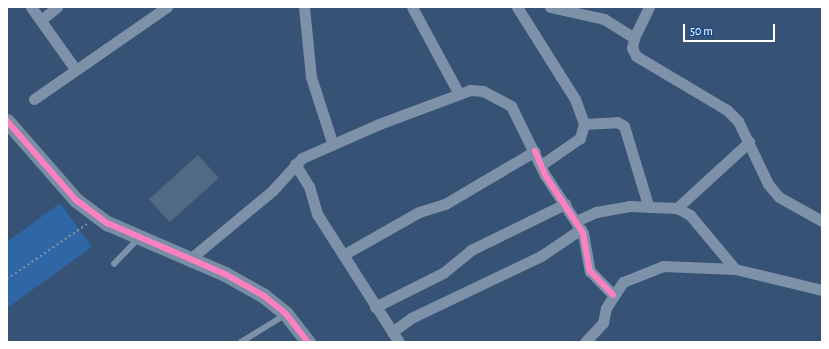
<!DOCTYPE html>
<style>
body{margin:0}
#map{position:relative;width:829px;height:349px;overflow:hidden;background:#365274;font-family:"Alegreya Sans",sans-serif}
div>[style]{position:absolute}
.green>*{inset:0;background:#2f66a5}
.building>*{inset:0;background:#526984;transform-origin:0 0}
.path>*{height:2px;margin-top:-1px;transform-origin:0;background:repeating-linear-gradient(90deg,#7d92a8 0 2px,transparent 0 5px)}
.lane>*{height:5.5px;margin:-2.75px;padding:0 2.75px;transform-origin:2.75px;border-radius:2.75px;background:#7d92a8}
.street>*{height:11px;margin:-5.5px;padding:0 5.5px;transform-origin:5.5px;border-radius:5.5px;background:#7d92a8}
.secondary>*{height:15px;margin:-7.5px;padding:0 7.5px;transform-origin:7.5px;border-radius:7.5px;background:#798da4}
.cycleway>*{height:6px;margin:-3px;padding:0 3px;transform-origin:3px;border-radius:3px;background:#ff80c0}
span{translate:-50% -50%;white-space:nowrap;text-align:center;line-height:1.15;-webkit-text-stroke:3px #1b4f8f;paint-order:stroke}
.frame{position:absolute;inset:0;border:8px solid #fff;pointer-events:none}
.scale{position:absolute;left:683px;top:24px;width:92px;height:18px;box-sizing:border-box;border:2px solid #fff;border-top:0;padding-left:5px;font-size:12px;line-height:14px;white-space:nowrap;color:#fff;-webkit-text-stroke:3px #1b4f8f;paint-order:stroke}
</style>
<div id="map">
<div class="green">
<i style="clip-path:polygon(60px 203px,92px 247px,7px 308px,7px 242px)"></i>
</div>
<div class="building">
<i style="left:198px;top:155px;width:31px;height:66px;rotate:48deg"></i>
</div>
<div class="path">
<i style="left:7px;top:279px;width:97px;rotate:-34.5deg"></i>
</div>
<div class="lane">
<i style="left:114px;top:264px;width:35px;rotate:-46deg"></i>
<i style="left:241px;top:342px;width:52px;rotate:-31.5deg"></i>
</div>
<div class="street">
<i style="left:31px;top:7px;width:77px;rotate:54.5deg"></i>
<i style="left:304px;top:7px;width:70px;rotate:84.3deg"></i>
<i style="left:311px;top:77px;width:71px;rotate:72.1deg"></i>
<i style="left:412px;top:7px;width:99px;rotate:61.6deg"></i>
<i style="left:517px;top:7px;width:109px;rotate:57.8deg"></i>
<i style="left:575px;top:99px;width:27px;rotate:70deg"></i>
<i style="left:584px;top:124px;width:15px;rotate:106deg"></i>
<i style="left:580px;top:138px;width:47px;rotate:145.3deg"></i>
<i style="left:550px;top:7px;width:55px;rotate:12.5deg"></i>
<i style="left:604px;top:19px;width:36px;rotate:32deg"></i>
<i style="left:649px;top:7px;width:34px;rotate:116deg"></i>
<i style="left:634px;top:38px;width:10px;rotate:101deg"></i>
<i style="left:632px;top:48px;width:9px;rotate:63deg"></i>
<i style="left:636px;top:56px;width:106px;rotate:30.7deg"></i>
<i style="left:727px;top:110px;width:16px;rotate:45deg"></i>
<i style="left:738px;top:121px;width:70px;rotate:64.5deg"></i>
<i style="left:768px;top:184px;width:17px;rotate:50deg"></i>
<i style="left:779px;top:197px;width:49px;rotate:29.2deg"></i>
<i style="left:41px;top:20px;width:21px;rotate:-39deg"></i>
<i style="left:34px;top:99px;width:162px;rotate:-34.7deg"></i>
<i style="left:584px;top:124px;width:33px;rotate:-3deg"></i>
<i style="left:617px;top:122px;width:8px;rotate:30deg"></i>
<i style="left:624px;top:126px;width:83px;rotate:73.1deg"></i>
<i style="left:295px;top:164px;width:26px;rotate:58deg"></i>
<i style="left:309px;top:186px;width:29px;rotate:74deg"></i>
<i style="left:317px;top:214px;width:152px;rotate:57.4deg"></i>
<i style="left:677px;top:208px;width:98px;rotate:-42.5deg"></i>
<i style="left:576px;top:221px;width:22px;rotate:-24deg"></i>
<i style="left:596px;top:212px;width:34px;rotate:-10deg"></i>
<i style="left:629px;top:206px;width:48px;rotate:2.4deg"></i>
<i style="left:677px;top:208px;width:15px;rotate:28deg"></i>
<i style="left:690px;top:215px;width:70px;rotate:50.2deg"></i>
<i style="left:343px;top:255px;width:87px;rotate:-29.5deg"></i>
<i style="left:419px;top:212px;width:27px;rotate:-17deg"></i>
<i style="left:445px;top:204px;width:104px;rotate:-30.5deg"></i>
<i style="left:190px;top:259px;width:107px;rotate:-39.7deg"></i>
<i style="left:272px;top:191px;width:45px;rotate:-47.7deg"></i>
<i style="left:302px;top:158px;width:84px;rotate:-23.8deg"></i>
<i style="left:379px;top:124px;width:97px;rotate:-20.5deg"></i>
<i style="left:470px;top:90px;width:13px;rotate:4deg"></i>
<i style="left:483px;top:91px;width:32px;rotate:28deg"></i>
<i style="left:511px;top:106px;width:77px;rotate:63.8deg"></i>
<i style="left:545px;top:175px;width:69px;rotate:56.8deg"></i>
<i style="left:583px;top:233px;width:39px;rotate:80deg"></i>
<i style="left:590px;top:271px;width:33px;rotate:46deg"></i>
<i style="left:375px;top:307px;width:76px;rotate:-26.6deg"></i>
<i style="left:443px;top:273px;width:36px;rotate:-39deg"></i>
<i style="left:471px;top:250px;width:105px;rotate:-26.1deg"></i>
<i style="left:392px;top:332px;width:24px;rotate:-36deg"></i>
<i style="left:411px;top:318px;width:144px;rotate:-25.5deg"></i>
<i style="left:541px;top:256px;width:48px;rotate:-34deg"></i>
<i style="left:585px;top:342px;width:26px;rotate:-47deg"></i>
<i style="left:603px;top:323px;width:15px;rotate:-79deg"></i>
<i style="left:606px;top:308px;width:31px;rotate:-57deg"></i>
<i style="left:623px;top:282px;width:43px;rotate:-21.8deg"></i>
<i style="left:663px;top:266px;width:72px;rotate:2.4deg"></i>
<i style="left:735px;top:269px;width:89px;rotate:13.6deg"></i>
</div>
<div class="secondary">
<i style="left:7px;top:121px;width:105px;rotate:48.9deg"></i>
<i style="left:76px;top:200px;width:39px;rotate:37deg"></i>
<i style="left:107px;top:223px;width:129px;rotate:23.4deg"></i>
<i style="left:225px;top:274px;width:45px;rotate:29.4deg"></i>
<i style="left:264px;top:296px;width:28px;rotate:39deg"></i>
<i style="left:286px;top:314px;width:36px;rotate:52deg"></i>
</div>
<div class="cycleway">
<i style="left:7px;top:121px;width:105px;rotate:48.9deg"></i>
<i style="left:76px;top:200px;width:39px;rotate:37deg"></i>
<i style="left:107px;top:223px;width:129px;rotate:23.4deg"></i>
<i style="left:225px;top:274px;width:45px;rotate:29.4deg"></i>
<i style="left:264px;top:296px;width:28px;rotate:39deg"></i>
<i style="left:286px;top:314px;width:36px;rotate:52deg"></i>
<i style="left:535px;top:151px;width:26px;rotate:67deg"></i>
<i style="left:545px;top:175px;width:69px;rotate:56.8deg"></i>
<i style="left:583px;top:233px;width:39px;rotate:80deg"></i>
<i style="left:590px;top:271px;width:33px;rotate:46deg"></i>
</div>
<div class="frame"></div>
<div class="scale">50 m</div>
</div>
